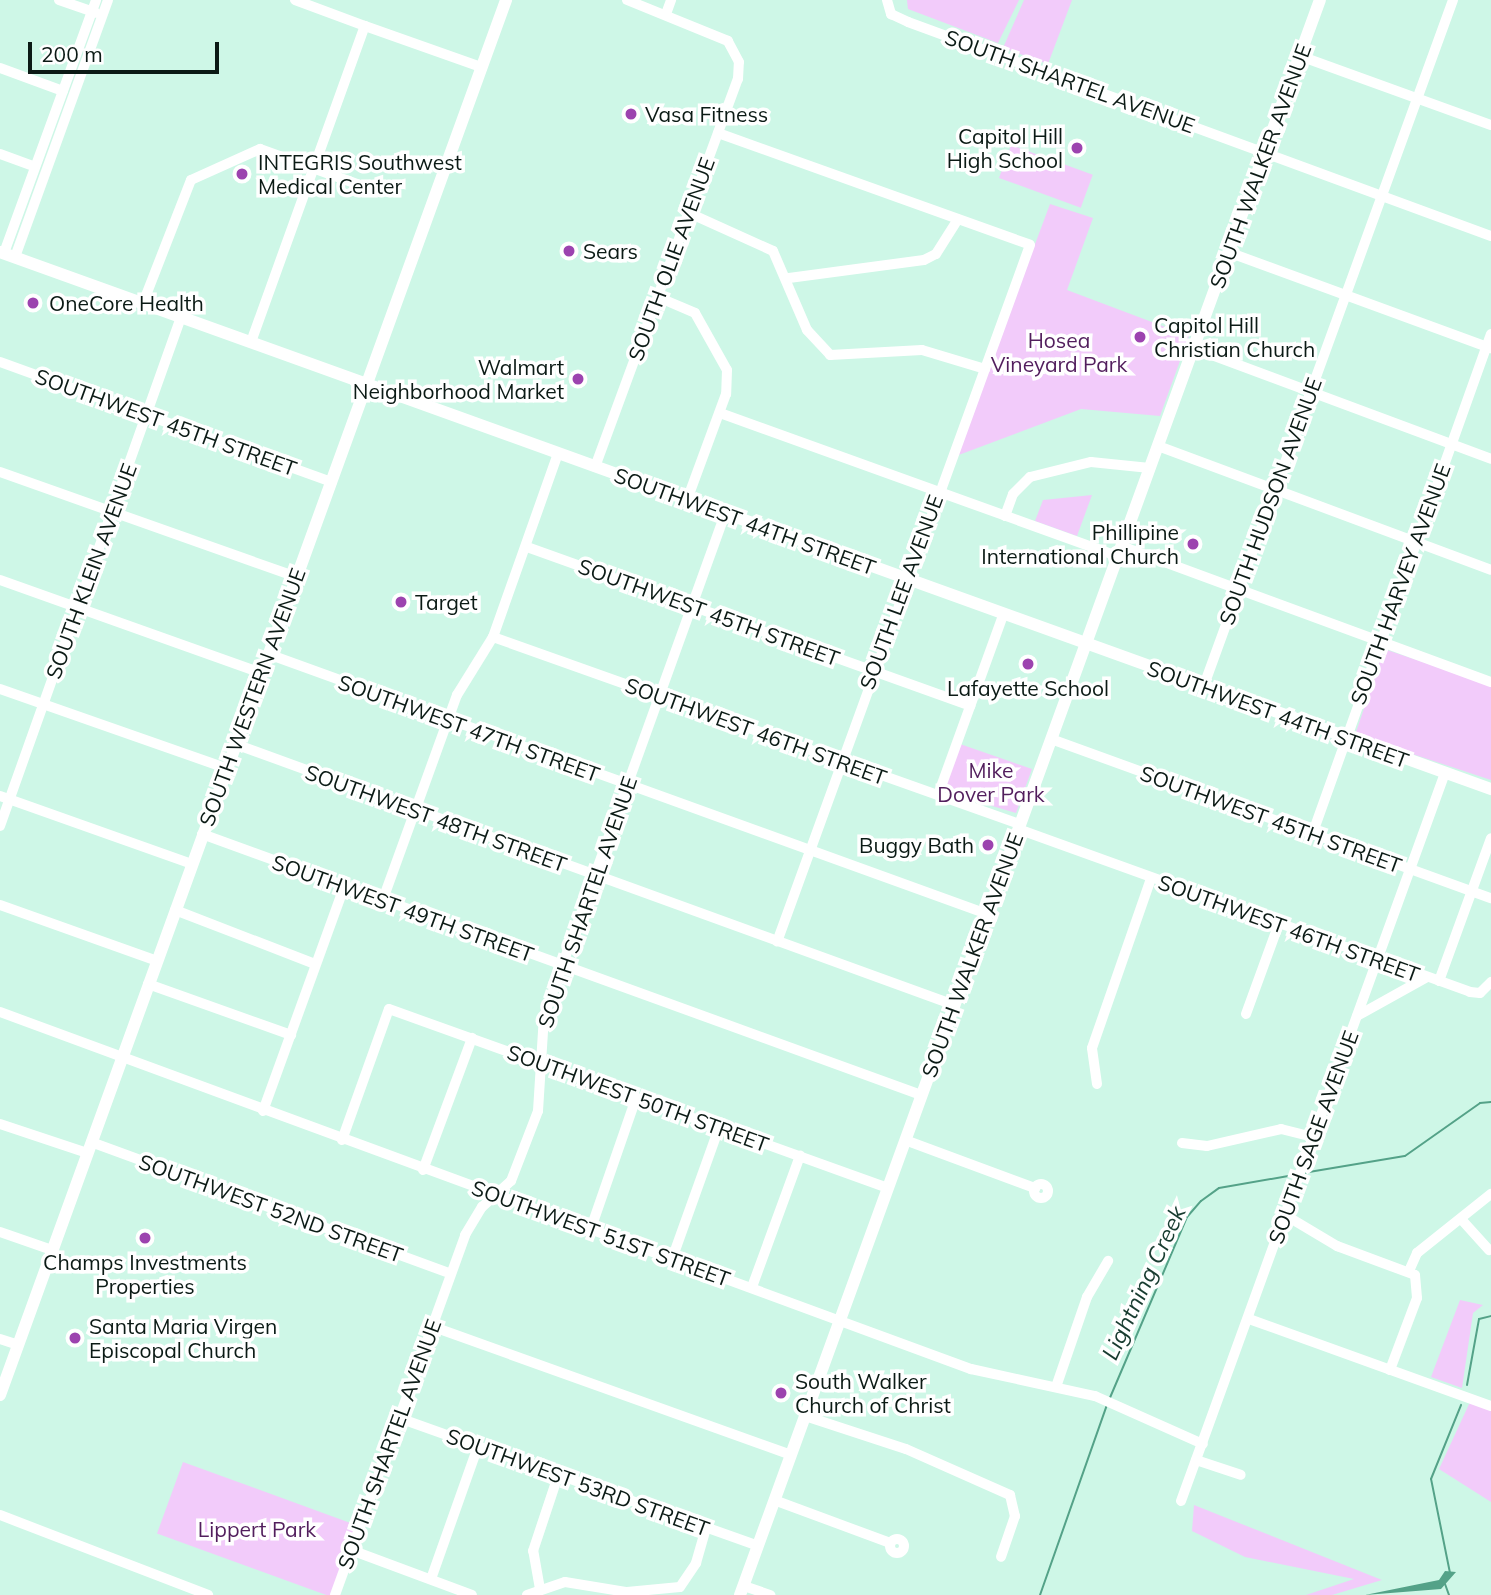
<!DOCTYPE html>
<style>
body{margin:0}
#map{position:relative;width:1491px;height:1595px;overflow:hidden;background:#cef7e7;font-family:Mulish,sans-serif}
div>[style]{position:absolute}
.green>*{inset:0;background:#f2cbfa;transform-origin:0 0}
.water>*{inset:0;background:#54a288}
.stream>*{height:2px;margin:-1px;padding:0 1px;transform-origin:1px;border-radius:1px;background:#54a288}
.minor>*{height:10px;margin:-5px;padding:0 5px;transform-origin:5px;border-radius:5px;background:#fff}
.minor>.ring{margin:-5px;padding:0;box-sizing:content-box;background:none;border:10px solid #fff;border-radius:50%}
.major>*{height:12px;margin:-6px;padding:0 6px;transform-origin:6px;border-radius:6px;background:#fff}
.dots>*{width:19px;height:19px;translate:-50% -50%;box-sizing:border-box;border:4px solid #fff;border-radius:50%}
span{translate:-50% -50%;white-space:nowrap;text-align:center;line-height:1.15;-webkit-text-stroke:7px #fff;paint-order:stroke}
.street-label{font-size:21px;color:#0b1a15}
.poi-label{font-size:21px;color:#0b1a15}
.left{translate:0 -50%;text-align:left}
.right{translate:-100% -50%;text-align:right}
.park-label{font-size:21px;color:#521e5d}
.water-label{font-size:23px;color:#183c30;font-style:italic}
.scale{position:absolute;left:28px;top:42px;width:191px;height:32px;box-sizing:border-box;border:4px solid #0b1a15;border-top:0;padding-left:9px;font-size:21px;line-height:24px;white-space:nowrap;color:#0b1a15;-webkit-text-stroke:5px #fff;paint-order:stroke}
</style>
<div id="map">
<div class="green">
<i style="clip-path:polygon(907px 0,1019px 0,998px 43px,908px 9px)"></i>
<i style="clip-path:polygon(1024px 0,1072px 0,1048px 64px,1003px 48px)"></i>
<i style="left:1011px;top:145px;width:87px;height:35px;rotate:20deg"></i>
<i style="clip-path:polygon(1050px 204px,1093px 218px,1067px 290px,1189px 336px,1160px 416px,1081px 409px,956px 456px)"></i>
<i style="clip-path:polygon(1092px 495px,1077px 536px,1035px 521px,1043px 500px)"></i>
<i style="clip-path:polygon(1384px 649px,1491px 685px,1491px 780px,1355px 735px)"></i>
<i style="clip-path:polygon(960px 744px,1032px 769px,1016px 813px,948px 793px,945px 786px)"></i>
<i style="clip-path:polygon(1460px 1300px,1483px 1305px,1473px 1313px,1462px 1388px,1431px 1377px)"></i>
<i style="clip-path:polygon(1470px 1402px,1491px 1409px,1491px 1502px,1439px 1469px)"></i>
<i style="left:183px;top:1462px;width:184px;height:76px;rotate:20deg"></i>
<i style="clip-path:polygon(1194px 1505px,1382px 1580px,1332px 1595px,1306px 1595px,1354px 1579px,1245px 1557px,1192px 1531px)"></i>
</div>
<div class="water">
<i style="clip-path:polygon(1445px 1571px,1456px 1572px,1441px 1589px,1365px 1595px,1439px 1580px)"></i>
</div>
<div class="stream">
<i style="left:1303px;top:1173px;width:103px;rotate:-9.5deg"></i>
<i style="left:1405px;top:1156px;width:92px;rotate:-35.2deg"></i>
<i style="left:1480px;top:1103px;width:11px;rotate:-5deg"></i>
<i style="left:1467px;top:1385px;width:67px;rotate:-79.7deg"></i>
<i style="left:1479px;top:1319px;width:12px;rotate:-14deg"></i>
<i style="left:1109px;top:1400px;width:199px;rotate:-66.9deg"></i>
<i style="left:1187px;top:1217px;width:21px;rotate:-49deg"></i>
<i style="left:1201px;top:1201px;width:22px;rotate:-36deg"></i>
<i style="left:1219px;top:1188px;width:76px;rotate:-9.8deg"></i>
<i style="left:1450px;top:1573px;width:96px;rotate:-101.4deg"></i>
<i style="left:1431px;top:1479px;width:80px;rotate:-67.9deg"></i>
<i style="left:1445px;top:1584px;width:12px;rotate:70deg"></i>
<i style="left:1040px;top:1595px;width:201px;rotate:-70.6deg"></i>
</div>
<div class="minor">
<i style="left:59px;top:0;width:39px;rotate:19deg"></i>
<i style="left:295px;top:0;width:75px;rotate:20.4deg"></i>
<i style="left:887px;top:0;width:15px;rotate:74deg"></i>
<i style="left:891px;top:14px;width:19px;rotate:25deg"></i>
<i style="left:908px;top:22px;width:621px;rotate:20.16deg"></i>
<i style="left:666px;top:14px;width:15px;rotate:-70deg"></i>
<i style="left:1300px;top:56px;width:203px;rotate:19.9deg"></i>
<i style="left:0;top:68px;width:67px;rotate:20.1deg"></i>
<i style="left:718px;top:133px;width:331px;rotate:19.7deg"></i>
<i style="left:1030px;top:245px;width:741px;rotate:109.95deg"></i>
<i style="left:0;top:154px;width:37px;rotate:20deg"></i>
<i style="left:689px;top:213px;width:92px;rotate:24.3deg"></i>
<i style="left:773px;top:251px;width:86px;rotate:66.7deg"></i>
<i style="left:807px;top:330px;width:34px;rotate:47deg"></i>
<i style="left:830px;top:355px;width:92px;rotate:-3.1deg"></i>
<i style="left:922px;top:350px;width:66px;rotate:16.8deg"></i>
<i style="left:1228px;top:252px;width:280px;rotate:20.1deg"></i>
<i style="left:4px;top:253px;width:269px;rotate:-70deg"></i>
<i style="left:15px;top:257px;width:273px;rotate:-70.1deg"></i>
<i style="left:789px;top:278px;width:136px;rotate:-7.6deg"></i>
<i style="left:924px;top:260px;width:13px;rotate:-27deg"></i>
<i style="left:936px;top:254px;width:41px;rotate:-57.8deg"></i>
<i style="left:660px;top:298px;width:38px;rotate:23deg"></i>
<i style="left:695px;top:313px;width:65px;rotate:60.7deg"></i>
<i style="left:727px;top:370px;width:24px;rotate:92deg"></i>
<i style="left:726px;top:394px;width:113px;rotate:110.2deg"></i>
<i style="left:143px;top:303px;width:132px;rotate:-68.7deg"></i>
<i style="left:191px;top:180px;width:76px;rotate:-24.2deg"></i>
<i style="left:260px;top:149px;width:109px;rotate:19.8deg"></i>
<i style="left:251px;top:342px;width:336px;rotate:-70.2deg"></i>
<i style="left:365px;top:26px;width:123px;rotate:19.5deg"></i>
<i style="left:1193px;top:348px;width:318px;rotate:20.4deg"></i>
<i style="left:0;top:362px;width:353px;rotate:19.9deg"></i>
<i style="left:720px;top:413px;width:422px;rotate:19.8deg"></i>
<i style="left:1158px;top:446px;width:355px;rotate:20.4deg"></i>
<i style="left:595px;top:467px;width:414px;rotate:-69.8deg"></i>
<i style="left:738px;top:79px;width:17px;rotate:-87deg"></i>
<i style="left:739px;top:62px;width:24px;rotate:-118deg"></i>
<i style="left:728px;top:41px;width:109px;rotate:-157.9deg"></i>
<i style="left:0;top:472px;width:314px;rotate:19.5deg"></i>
<i style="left:1005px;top:516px;width:23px;rotate:-70deg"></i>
<i style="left:1013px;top:494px;width:24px;rotate:-45deg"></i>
<i style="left:1030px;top:477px;width:63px;rotate:-13.8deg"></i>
<i style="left:1091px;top:462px;width:59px;rotate:5.8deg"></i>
<i style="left:1121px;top:546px;width:394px;rotate:20.2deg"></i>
<i style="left:527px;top:547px;width:471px;rotate:19.7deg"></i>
<i style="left:0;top:580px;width:277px;rotate:19.6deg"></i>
<i style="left:493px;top:637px;width:558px;rotate:19.57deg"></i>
<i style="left:268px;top:654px;width:765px;rotate:19.88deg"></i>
<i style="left:1203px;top:688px;width:732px;rotate:-70.03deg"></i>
<i style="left:0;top:689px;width:239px;rotate:19.3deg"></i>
<i style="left:1051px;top:739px;width:468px;rotate:19.9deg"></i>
<i style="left:235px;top:744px;width:765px;rotate:19.95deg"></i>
<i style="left:938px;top:795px;width:191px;rotate:-70.1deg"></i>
<i style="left:0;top:796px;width:204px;rotate:19.5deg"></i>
<i style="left:0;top:826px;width:540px;rotate:-70.42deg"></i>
<i style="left:1018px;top:829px;width:480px;rotate:19.8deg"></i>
<i style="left:1470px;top:992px;width:10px;rotate:6deg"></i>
<i style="left:1480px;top:993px;width:16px;rotate:-45deg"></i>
<i style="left:202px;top:834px;width:765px;rotate:19.95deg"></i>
<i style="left:1312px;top:835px;width:532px;rotate:-70.34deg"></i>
<i style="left:382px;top:902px;width:220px;rotate:-70.1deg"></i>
<i style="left:457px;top:695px;width:68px;rotate:-58.2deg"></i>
<i style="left:493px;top:637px;width:195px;rotate:-70.5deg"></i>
<i style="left:0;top:905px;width:167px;rotate:19.6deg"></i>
<i style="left:175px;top:910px;width:150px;rotate:21.1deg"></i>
<i style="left:1439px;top:981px;width:152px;rotate:-70deg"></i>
<i style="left:148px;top:984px;width:152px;rotate:19.6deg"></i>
<i style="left:0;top:1012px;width:1035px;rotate:20.19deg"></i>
<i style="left:971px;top:1369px;width:127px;rotate:12.3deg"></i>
<i style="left:1095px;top:1396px;width:118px;rotate:24deg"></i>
<i style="left:1246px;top:1014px;width:94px;rotate:-70deg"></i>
<i style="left:1357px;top:1016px;width:80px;rotate:-29.1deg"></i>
<i style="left:1097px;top:1084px;width:36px;rotate:-98deg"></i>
<i style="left:1092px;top:1048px;width:179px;rotate:-70.8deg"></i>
<i style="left:263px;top:1111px;width:238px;rotate:-70.1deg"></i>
<i style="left:0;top:1124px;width:92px;rotate:18.4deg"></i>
<i style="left:342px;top:1140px;width:139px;rotate:-70.3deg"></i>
<i style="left:389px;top:1009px;width:530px;rotate:19.73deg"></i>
<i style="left:905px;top:1140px;width:139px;rotate:20.3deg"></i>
<i style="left:91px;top:1142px;width:383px;rotate:20.1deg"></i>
<i style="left:1182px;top:1143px;width:25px;rotate:7deg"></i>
<i style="left:1207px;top:1146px;width:76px;rotate:-12.9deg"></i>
<i style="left:1281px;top:1129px;width:33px;rotate:14deg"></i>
<i style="left:423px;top:1170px;width:141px;rotate:-69.6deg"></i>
<i class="ring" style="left:1034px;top:1184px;width:4px;height:4px"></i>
<i style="left:1285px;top:1215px;width:61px;rotate:30.8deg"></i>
<i style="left:1337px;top:1246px;width:83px;rotate:20.4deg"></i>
<i style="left:1415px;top:1275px;width:23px;rotate:85deg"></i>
<i style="left:1417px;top:1298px;width:77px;rotate:110.6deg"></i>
<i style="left:1461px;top:1219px;width:42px;rotate:47.9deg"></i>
<i style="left:590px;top:1231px;width:141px;rotate:-70.9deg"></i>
<i style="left:0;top:1232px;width:55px;rotate:19.1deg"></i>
<i style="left:672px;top:1259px;width:139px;rotate:-70.3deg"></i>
<i style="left:1409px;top:1271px;width:20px;rotate:-66deg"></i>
<i style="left:1417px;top:1253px;width:95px;rotate:-38.6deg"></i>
<i style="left:752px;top:1287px;width:140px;rotate:-69.9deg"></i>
<i style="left:1249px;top:1319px;width:257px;rotate:19.8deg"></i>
<i style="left:431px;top:1326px;width:382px;rotate:19.7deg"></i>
<i style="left:0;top:1339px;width:19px;rotate:18deg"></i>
<i style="left:1057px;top:1384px;width:92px;rotate:-71deg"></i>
<i style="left:1087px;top:1297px;width:42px;rotate:-59.7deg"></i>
<i style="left:805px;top:1416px;width:106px;rotate:18.1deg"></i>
<i style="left:906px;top:1449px;width:114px;rotate:23.9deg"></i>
<i style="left:1010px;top:1495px;width:22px;rotate:77deg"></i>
<i style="left:1015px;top:1516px;width:43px;rotate:108.9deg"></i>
<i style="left:399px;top:1418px;width:381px;rotate:19.6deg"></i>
<i style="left:1196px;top:1460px;width:47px;rotate:18.4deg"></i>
<i style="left:774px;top:1500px;width:124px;rotate:20.3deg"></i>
<i style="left:1181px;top:1501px;width:774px;rotate:-70.07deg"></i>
<i style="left:0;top:1515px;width:223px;rotate:21deg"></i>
<i class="ring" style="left:890px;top:1539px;width:4px;height:4px"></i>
<i style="left:351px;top:1550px;width:129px;rotate:20.4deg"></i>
<i style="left:431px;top:1579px;width:141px;rotate:-70.5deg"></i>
<i style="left:744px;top:1586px;width:28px;rotate:19deg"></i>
<i style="left:540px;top:1589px;width:39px;rotate:-100deg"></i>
<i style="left:533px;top:1551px;width:79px;rotate:-71.6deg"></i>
<i style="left:335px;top:1595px;width:383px;rotate:-70.1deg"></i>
<i style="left:465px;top:1235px;width:33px;rotate:-59deg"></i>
<i style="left:482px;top:1207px;width:39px;rotate:-42deg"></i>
<i style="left:511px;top:1181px;width:75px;rotate:-68.9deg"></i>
<i style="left:538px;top:1111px;width:95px;rotate:-86.4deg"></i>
<i style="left:544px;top:1016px;width:534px;rotate:-70.17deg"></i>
<i style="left:527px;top:1595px;width:40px;rotate:-18.9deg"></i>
<i style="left:565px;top:1582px;width:63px;rotate:9.2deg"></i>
<i style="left:627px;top:1592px;width:53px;rotate:-5.4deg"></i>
<i style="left:680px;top:1587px;width:29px;rotate:-56deg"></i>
<i style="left:696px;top:1563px;width:37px;rotate:-74deg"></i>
</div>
<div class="major">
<i style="left:0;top:252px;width:1585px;rotate:19.81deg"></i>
<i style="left:0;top:1395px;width:1484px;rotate:-70.06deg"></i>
<i style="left:740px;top:1595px;width:1697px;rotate:-70.02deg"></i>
</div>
<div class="dots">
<i style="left:631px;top:114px;background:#9c43af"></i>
<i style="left:1077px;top:148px;background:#9c43af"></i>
<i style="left:242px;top:174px;background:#9c43af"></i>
<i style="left:569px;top:251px;background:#9c43af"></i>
<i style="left:33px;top:303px;background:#9c43af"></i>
<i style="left:1140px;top:337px;background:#9c43af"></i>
<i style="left:578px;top:379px;background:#9c43af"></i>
<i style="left:1193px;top:544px;background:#9c43af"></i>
<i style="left:401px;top:602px;background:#9c43af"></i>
<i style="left:1028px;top:664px;background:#9c43af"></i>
<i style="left:988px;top:845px;background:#9c43af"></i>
<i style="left:145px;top:1238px;background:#9c43af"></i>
<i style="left:75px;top:1338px;background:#9c43af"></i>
<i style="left:781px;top:1393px;background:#9c43af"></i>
</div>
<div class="street-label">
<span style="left:1070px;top:81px;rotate:20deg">SOUTH SHARTEL AVENUE</span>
<span style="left:1260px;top:166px;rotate:-70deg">SOUTH WALKER AVENUE</span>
<span style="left:671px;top:259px;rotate:-70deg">SOUTH OLIE AVENUE</span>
<span style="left:166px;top:422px;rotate:20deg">SOUTHWEST 45TH STREET</span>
<span style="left:1270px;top:501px;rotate:-70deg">SOUTH HUDSON AVENUE</span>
<span style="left:745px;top:521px;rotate:20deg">SOUTHWEST 44TH STREET</span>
<span style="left:91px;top:571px;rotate:-70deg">SOUTH KLEIN AVENUE</span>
<span style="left:1400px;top:584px;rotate:-70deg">SOUTH HARVEY AVENUE</span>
<span style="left:901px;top:592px;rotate:-70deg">SOUTH LEE AVENUE</span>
<span style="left:709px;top:612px;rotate:20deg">SOUTHWEST 45TH STREET</span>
<span style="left:252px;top:697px;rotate:-70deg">SOUTH WESTERN AVENUE</span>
<span style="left:1278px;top:714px;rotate:20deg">SOUTHWEST 44TH STREET</span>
<span style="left:469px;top:728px;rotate:20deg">SOUTHWEST 47TH STREET</span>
<span style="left:756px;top:731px;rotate:20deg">SOUTHWEST 46TH STREET</span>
<span style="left:436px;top:818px;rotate:20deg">SOUTHWEST 48TH STREET</span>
<span style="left:1271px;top:819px;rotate:20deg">SOUTHWEST 45TH STREET</span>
<span style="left:587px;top:902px;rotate:-71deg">SOUTH SHARTEL AVENUE</span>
<span style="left:403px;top:908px;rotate:20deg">SOUTHWEST 49TH STREET</span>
<span style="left:1289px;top:928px;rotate:20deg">SOUTHWEST 46TH STREET</span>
<span style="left:972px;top:955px;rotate:-70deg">SOUTH WALKER AVENUE</span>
<span style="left:638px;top:1098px;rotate:20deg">SOUTHWEST 50TH STREET</span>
<span style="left:1313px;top:1137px;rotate:-70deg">SOUTH SAGE AVENUE</span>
<span style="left:271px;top:1208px;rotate:20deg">SOUTHWEST 52ND STREET</span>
<span style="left:601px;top:1233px;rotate:20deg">SOUTHWEST 51ST STREET</span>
<span style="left:389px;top:1444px;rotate:-70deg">SOUTH SHARTEL AVENUE</span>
<span style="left:578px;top:1482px;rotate:20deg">SOUTHWEST 53RD STREET</span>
</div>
<div class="poi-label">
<span class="left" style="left:645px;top:114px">Vasa Fitness</span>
<span class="right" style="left:1063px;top:148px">Capitol Hill<br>High School</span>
<span class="left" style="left:258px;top:174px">INTEGRIS Southwest<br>Medical Center</span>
<span class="left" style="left:583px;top:251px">Sears</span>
<span class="left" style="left:49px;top:303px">OneCore Health</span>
<span class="left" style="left:1154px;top:337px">Capitol Hill<br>Christian Church</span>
<span class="right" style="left:564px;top:379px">Walmart<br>Neighborhood Market</span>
<span class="right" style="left:1179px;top:544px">Phillipine<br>International Church</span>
<span class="left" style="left:415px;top:602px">Target</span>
<span style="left:1028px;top:688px">Lafayette School</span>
<span class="right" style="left:974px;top:845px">Buggy Bath</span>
<span style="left:145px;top:1274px">Champs Investments<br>Properties</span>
<span class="left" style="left:89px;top:1338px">Santa Maria Virgen<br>Episcopal Church</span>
<span class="left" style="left:795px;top:1393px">South Walker<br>Church of Christ</span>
</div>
<div class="park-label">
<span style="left:1059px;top:352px">Hosea<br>Vineyard Park</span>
<span style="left:991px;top:782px">Mike<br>Dover Park</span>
<span style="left:257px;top:1529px">Lippert Park</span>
</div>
<div class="water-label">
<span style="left:1144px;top:1283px;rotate:-65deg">Lightning Creek</span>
</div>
<div class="scale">200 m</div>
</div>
